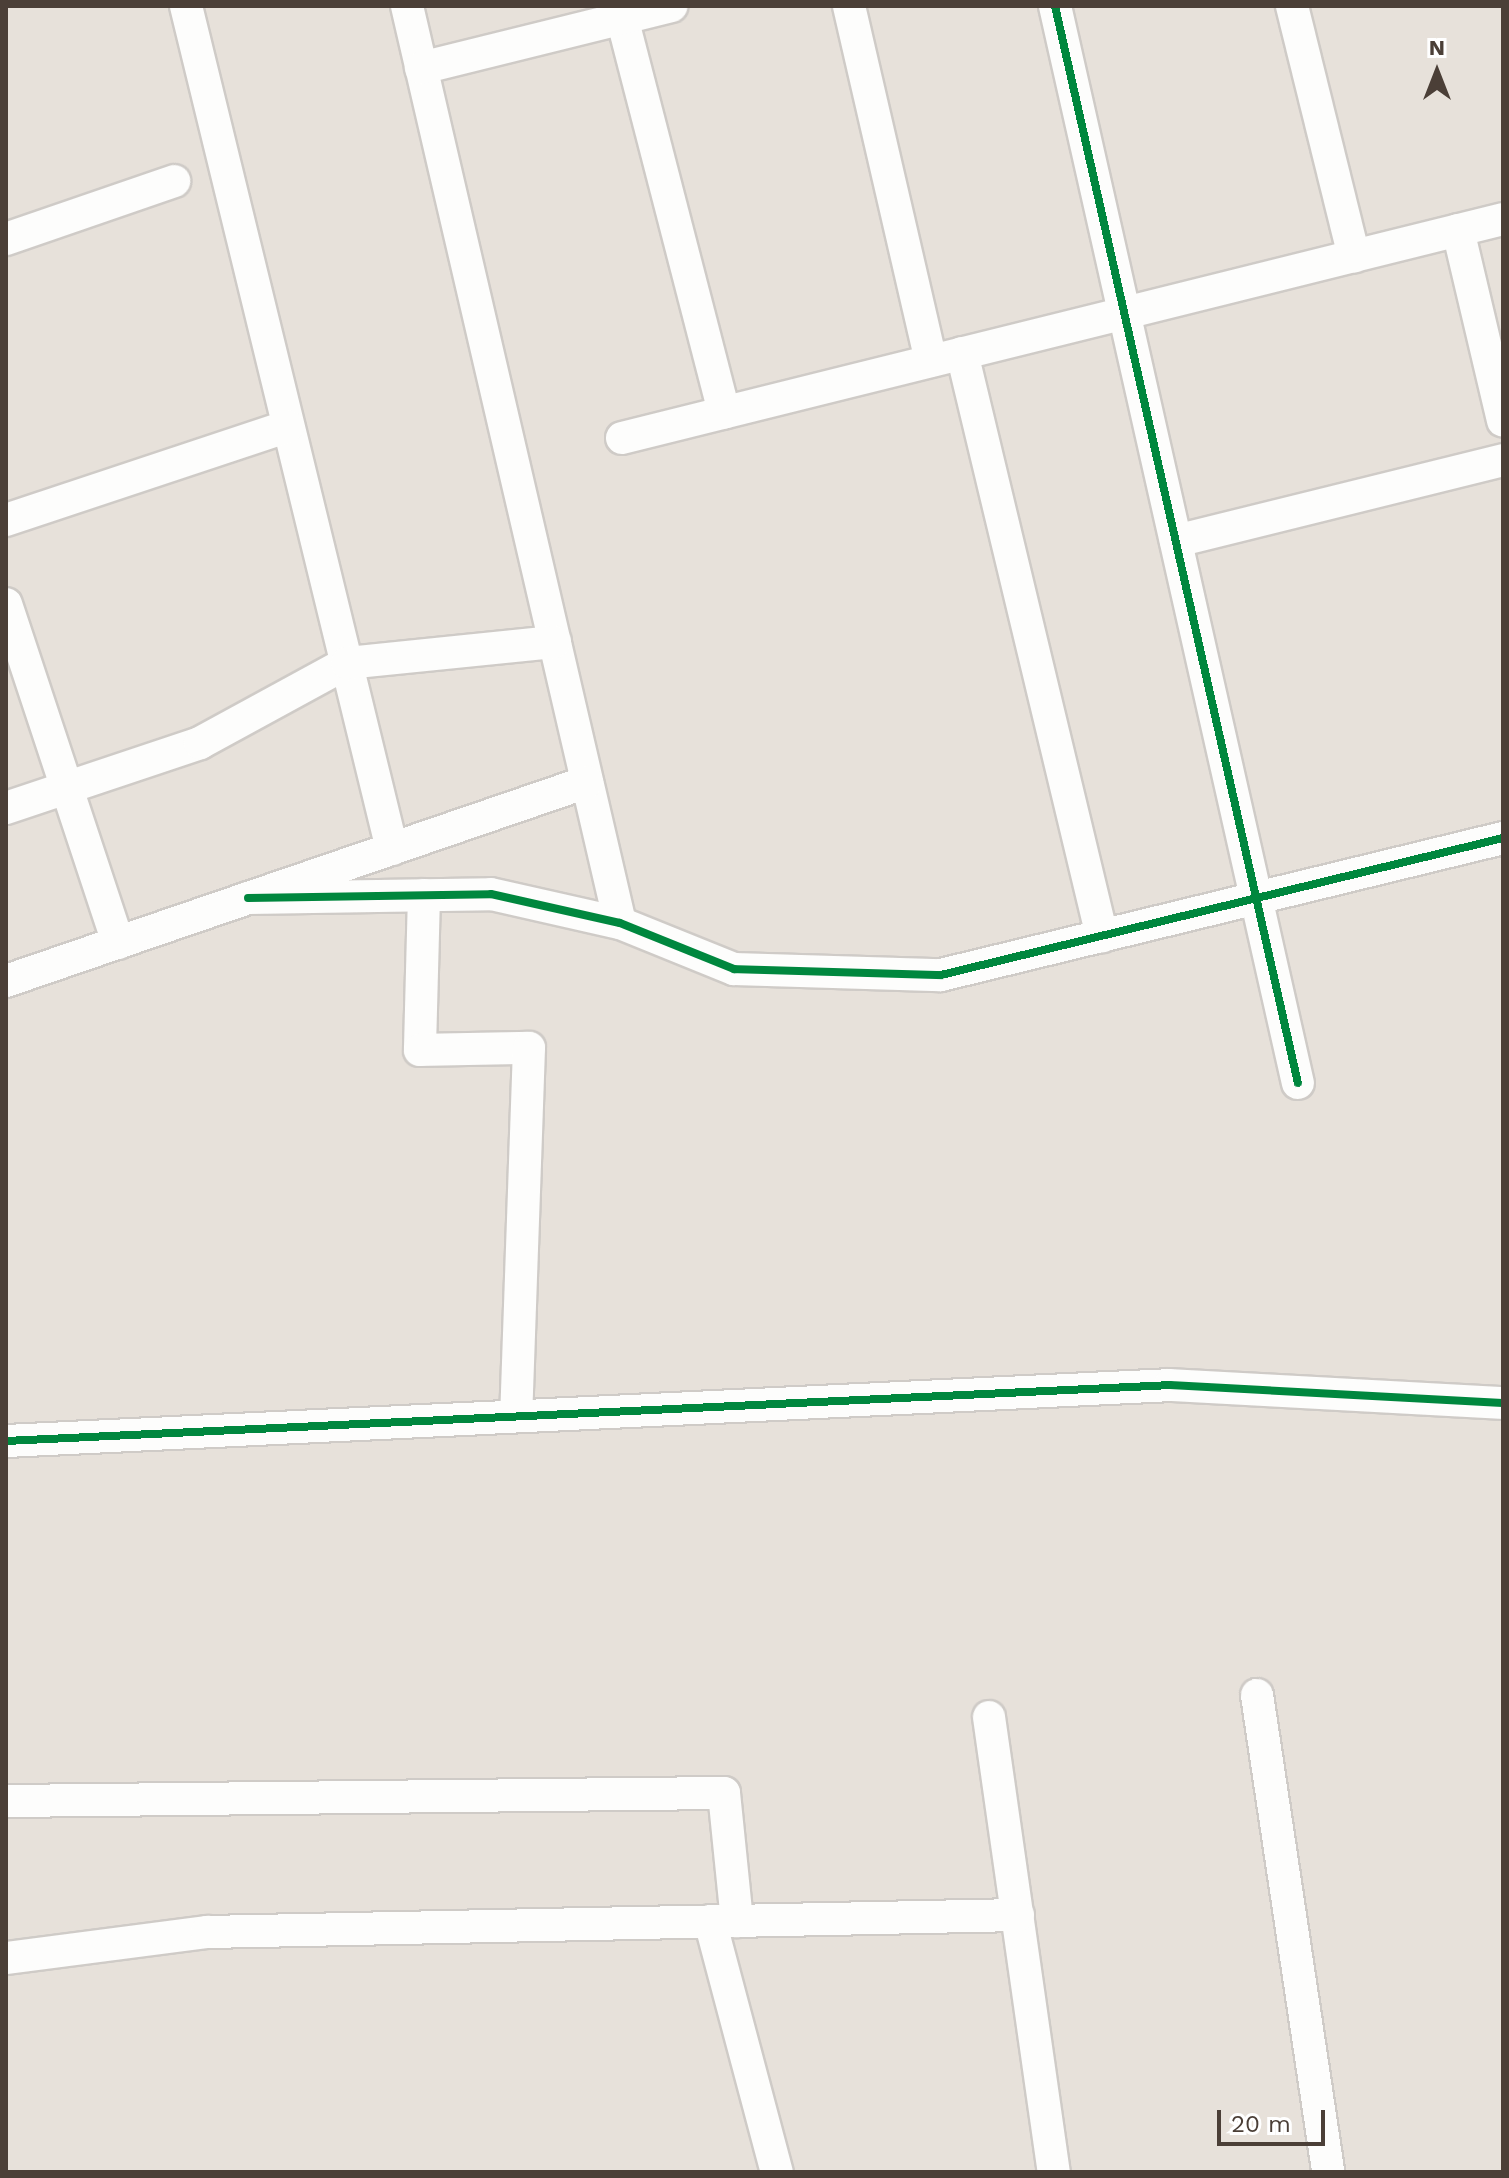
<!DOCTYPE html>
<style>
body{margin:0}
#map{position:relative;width:1509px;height:2178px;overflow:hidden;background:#f3f0ed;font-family:"Work Sans",sans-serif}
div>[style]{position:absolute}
.residential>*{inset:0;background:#e7e1da;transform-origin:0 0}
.roads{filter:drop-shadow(2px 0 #cfcbc7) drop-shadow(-2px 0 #cfcbc7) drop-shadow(0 2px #cfcbc7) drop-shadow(0 -2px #cfcbc7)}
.street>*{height:32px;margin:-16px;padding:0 16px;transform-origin:16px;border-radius:16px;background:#fdfdfc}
.cycleway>*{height:8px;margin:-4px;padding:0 4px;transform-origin:4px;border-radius:4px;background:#00873e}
span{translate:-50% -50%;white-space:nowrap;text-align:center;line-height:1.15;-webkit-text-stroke:6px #fff;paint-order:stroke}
.frame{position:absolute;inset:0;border:8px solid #4b3f37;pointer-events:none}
.north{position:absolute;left:1397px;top:32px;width:80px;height:80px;-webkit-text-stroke:6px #fff;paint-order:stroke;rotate:0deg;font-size:22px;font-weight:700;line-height:32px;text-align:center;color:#4b3f37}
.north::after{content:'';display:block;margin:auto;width:28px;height:36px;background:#4b3f37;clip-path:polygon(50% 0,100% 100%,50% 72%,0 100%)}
.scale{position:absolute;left:1217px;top:2110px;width:108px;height:36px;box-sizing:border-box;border:4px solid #4b3f37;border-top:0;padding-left:10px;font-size:24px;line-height:28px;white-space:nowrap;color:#4b3f37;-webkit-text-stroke:6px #fff;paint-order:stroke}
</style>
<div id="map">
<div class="residential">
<i style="left:6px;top:6px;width:1497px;height:2166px"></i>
</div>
<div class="roads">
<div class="street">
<i style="left:186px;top:6px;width:868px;rotate:76.27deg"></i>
<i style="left:407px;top:6px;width:941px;rotate:76.92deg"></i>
<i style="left:619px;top:6px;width:420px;rotate:75.5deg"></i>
<i style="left:849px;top:6px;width:364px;rotate:77deg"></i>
<i style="left:1055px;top:6px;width:1104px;rotate:77.29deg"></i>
<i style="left:1292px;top:6px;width:258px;rotate:76.1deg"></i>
<i style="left:421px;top:68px;width:258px;rotate:-13.9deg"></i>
<i style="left:1458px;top:230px;width:196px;rotate:76.7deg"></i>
<i style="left:6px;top:239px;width:178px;rotate:-19deg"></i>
<i style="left:962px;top:353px;width:600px;rotate:76.5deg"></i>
<i style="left:622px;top:438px;width:908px;rotate:-13.96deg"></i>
<i style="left:6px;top:520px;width:297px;rotate:-18.4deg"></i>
<i style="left:1176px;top:541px;width:337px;rotate:-13.9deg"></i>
<i style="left:6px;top:604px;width:357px;rotate:71.7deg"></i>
<i style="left:6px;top:808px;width:205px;rotate:-18.5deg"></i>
<i style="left:200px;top:743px;width:167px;rotate:-28.6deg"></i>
<i style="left:347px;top:663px;width:209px;rotate:-5.8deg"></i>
<i style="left:424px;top:895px;width:155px;rotate:91.5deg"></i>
<i style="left:420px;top:1050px;width:109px;rotate:-1.1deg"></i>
<i style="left:529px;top:1048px;width:368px;rotate:92deg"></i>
<i style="left:248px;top:898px;width:243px;rotate:-0.9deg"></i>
<i style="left:491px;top:894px;width:132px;rotate:12.7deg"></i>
<i style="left:620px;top:923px;width:123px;rotate:22deg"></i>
<i style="left:734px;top:969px;width:207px;rotate:1.7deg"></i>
<i style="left:941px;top:975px;width:578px;rotate:-13.7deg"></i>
<i style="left:6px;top:981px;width:614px;rotate:-18.91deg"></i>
<i style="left:6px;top:1441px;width:1165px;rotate:-2.75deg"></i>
<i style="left:1170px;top:1385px;width:333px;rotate:3.1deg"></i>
<i style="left:1257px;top:1695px;width:482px;rotate:81.5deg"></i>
<i style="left:989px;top:1717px;width:460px;rotate:81.9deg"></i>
<i style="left:6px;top:1801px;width:718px;rotate:-0.64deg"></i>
<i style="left:724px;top:1793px;width:129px;rotate:84.2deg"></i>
<i style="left:710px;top:1921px;width:260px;rotate:75.1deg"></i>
<i style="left:6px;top:1958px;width:203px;rotate:-7.4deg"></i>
<i style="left:207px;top:1932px;width:811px;rotate:-1.2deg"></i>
</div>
</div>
<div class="cycleway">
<i style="left:1055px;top:6px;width:1104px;rotate:77.29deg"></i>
<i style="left:248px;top:898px;width:243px;rotate:-0.9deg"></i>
<i style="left:491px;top:894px;width:132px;rotate:12.7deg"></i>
<i style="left:620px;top:923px;width:123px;rotate:22deg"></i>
<i style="left:734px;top:969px;width:207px;rotate:1.7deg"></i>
<i style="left:941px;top:975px;width:578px;rotate:-13.7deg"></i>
<i style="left:6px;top:1441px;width:1165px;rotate:-2.75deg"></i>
<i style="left:1170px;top:1385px;width:333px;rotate:3.1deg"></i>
</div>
<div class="frame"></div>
<div class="north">N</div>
<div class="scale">20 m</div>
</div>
